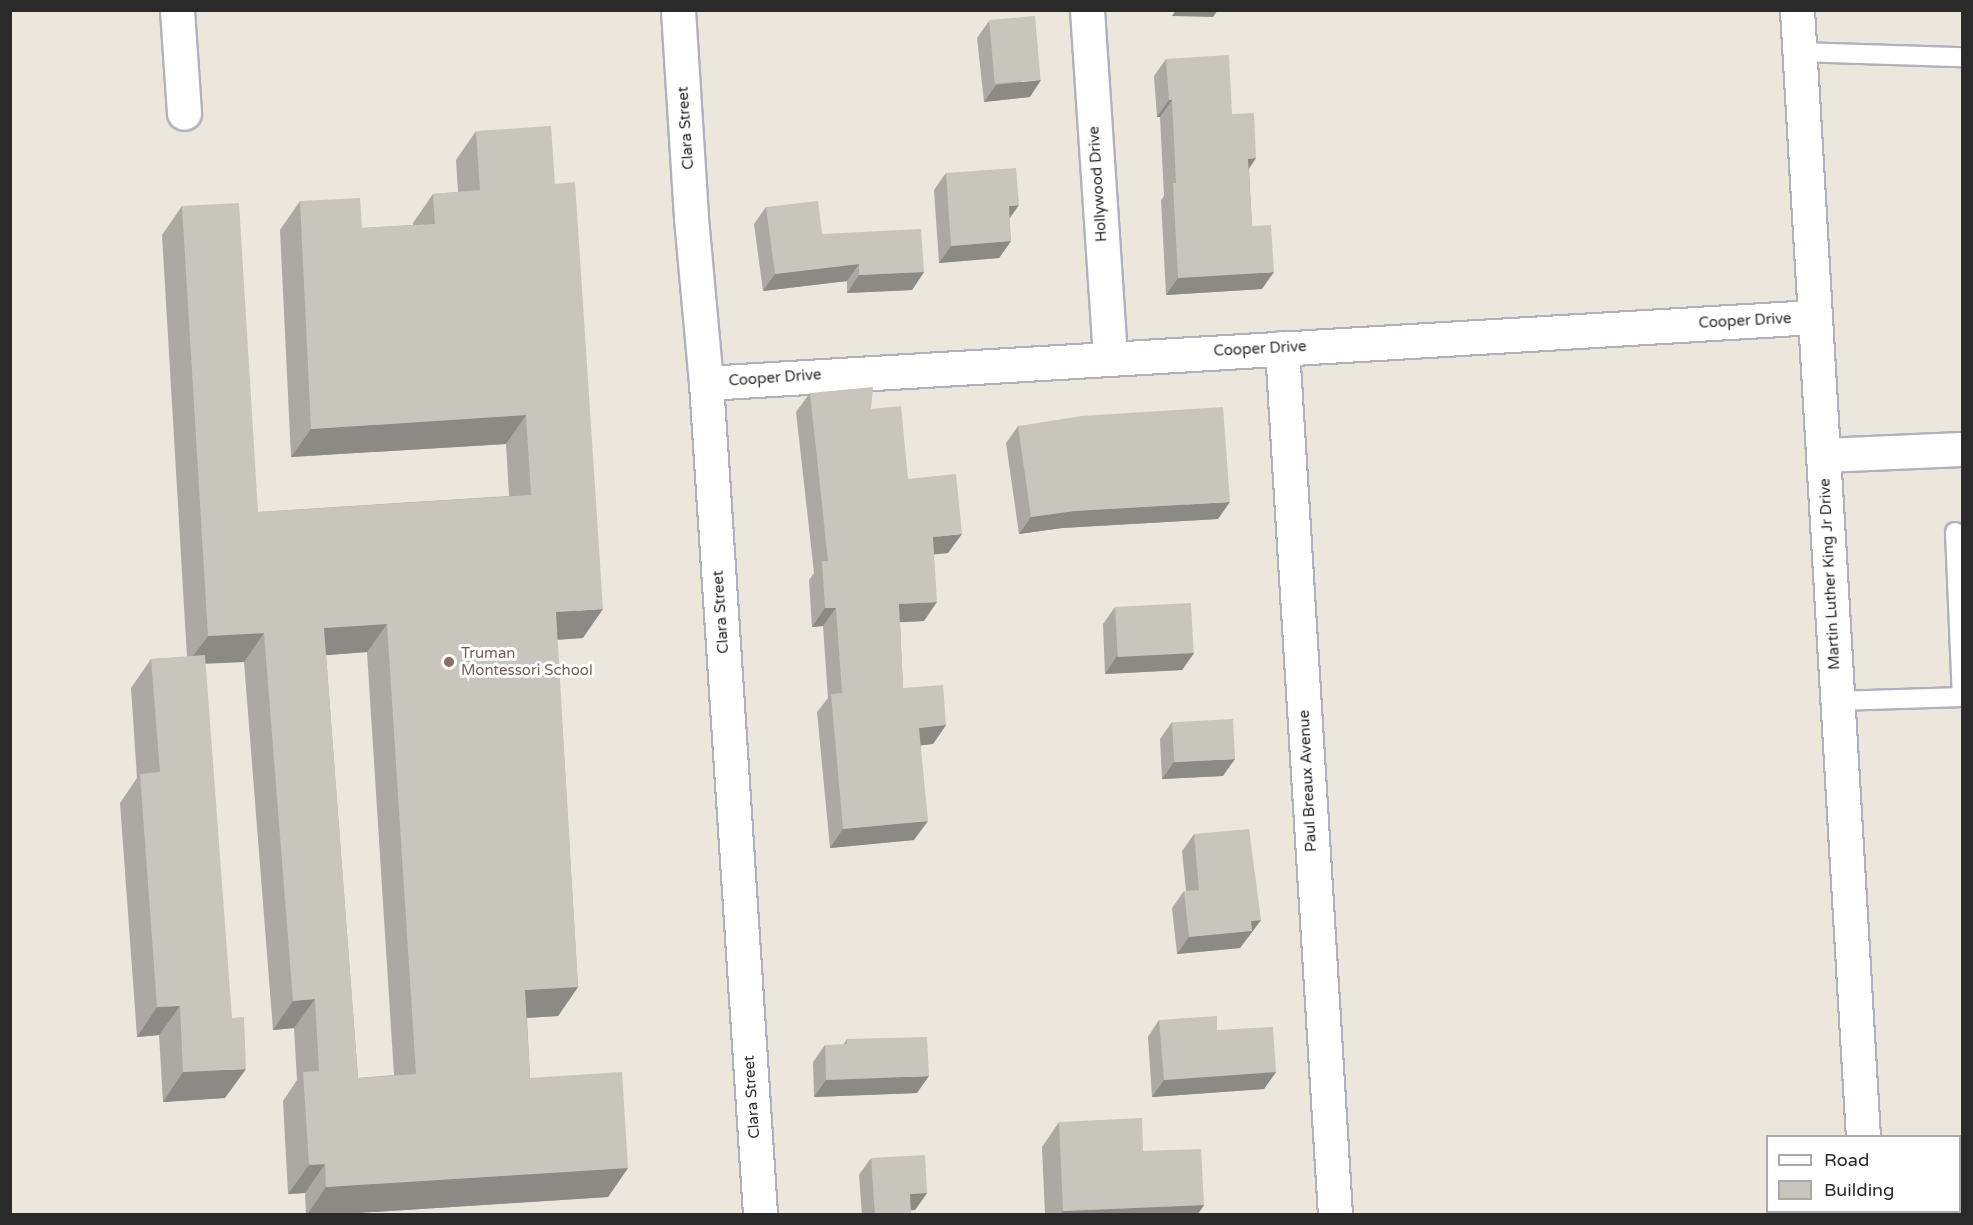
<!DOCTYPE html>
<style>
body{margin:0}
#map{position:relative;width:1973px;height:1225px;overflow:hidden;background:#ebe7dd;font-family:"Varela Round",sans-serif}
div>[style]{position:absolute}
.roads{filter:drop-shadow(2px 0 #b1b1bd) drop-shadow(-2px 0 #b1b1bd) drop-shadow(0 2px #b1b1bd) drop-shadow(0 -2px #b1b1bd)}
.service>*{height:18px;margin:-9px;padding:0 9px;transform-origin:9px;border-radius:9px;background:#fff}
.minor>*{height:33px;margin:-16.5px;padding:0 16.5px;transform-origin:16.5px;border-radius:16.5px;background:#fff}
.tertiary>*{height:33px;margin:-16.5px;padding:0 16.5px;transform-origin:16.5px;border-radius:16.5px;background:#fff}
.wall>*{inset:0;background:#aba9a2}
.shaded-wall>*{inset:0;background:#8b8a84}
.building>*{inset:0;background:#c7c5bc;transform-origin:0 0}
.dots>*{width:16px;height:16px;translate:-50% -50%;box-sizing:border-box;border:3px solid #fff;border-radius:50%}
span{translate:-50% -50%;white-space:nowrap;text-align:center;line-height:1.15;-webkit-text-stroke:6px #fff;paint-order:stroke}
.street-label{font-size:15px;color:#2a2a2a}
.education-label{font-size:15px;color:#785e54}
.left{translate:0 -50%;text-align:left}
.frame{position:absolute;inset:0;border:12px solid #2a2a2a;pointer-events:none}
.legend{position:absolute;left:1766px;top:1135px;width:195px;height:78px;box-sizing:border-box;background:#fff;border:2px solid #aaa;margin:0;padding:8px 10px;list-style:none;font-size:18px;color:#2a2a2a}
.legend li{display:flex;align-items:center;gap:12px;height:30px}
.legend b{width:30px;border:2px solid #aaa}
</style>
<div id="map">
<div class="roads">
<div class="service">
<i style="left:1799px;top:52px;width:163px;rotate:1.8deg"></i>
<i style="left:1955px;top:532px;width:165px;rotate:87.6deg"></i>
<i style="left:1837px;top:701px;width:125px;rotate:-1.8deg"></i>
</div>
<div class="minor">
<i style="left:177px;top:10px;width:103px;rotate:86.1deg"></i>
<i style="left:678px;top:10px;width:208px;rotate:86.4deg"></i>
<i style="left:691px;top:218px;width:166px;rotate:84.8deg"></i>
<i style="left:706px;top:383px;width:833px;rotate:86.28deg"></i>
<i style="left:1087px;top:10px;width:348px;rotate:86.2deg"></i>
<i style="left:1282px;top:348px;width:868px;rotate:86.5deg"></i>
<i style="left:706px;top:383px;width:1110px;rotate:-3.41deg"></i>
<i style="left:1823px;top:455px;width:139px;rotate:-2.5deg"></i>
</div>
<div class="tertiary">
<i style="left:1797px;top:10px;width:1128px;rotate:86.65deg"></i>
<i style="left:1867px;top:1212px;width:2px;rotate:90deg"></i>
</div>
</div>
<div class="wall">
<i style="clip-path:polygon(989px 21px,1030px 97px,984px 102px,977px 38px)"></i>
<i style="clip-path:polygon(1166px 59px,1232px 114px,1256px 158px,1249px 169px,1252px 226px,1262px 289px,1166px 295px,1161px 200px,1164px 196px,1160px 117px,1157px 117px,1154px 76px)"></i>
<i style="clip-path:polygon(evenodd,476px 131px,583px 638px,557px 640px,578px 987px,558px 1016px,527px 1018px,530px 1078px,628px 1168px,608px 1197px,325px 1215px,306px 1215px,305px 1193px,288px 1194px,283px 1101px,297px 1080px,294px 1028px,273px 1030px,244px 662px,205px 664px,225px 1098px,163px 1102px,159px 1035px,137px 1037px,120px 803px,137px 778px,131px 688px,151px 659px,187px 657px,162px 235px,182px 206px,258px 512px,509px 496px,506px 444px,291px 457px,280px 230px,300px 201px,362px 228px,413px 225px,413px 223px,433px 194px,458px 192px,456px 160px,476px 131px,367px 652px,394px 1075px,358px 1078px,326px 655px,367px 652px)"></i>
<i style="clip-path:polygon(946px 173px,1009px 219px,1011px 241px,999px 258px,939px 263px,934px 190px)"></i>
<i style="clip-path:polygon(766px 207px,822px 234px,924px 272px,912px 290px,847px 293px,847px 281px,763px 291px,754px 224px)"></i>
<i style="clip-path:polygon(810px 393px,871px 409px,948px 553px,934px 554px,924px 621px,900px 622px,903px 688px,946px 725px,933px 744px,921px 745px,914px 840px,830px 848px,817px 712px,828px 698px,823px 626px,812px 627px,809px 580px,814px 573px,796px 412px)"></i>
<i style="clip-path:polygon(1018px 426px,1218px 519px,1062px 528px,1019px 534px,1006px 443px)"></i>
<i style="clip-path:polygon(1115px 607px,1194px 653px,1182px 670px,1105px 674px,1103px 624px)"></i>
<i style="clip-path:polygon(1172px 722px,1223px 776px,1162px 779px,1160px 739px)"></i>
<i style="clip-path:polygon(1194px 834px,1261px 920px,1240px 948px,1177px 954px,1172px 908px,1184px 891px,1186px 891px,1182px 851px)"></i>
<i style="clip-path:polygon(1159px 1020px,1217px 1030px,1276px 1072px,1264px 1089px,1152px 1097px,1148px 1037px)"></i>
<i style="clip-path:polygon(847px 1039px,917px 1093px,814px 1097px,813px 1062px,825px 1045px,843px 1045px)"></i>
<i style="clip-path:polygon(1059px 1122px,1143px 1151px,1204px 1205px,1197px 1215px,1045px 1215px,1042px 1147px)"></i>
<i style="clip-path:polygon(871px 1158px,927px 1193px,915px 1210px,911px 1210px,911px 1215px,862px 1215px,859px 1175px)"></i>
</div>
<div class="shaded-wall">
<i style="clip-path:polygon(1176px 10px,1218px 10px,1213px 17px,1172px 16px)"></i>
<i style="clip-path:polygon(1041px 80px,1030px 97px,984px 102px,996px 85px)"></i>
<i style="clip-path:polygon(1169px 100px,1172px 100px,1160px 117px,1157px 117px)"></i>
<i style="clip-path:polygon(1256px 158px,1244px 175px,1248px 159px)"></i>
<i style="clip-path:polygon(1019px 205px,1007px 222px,1009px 206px)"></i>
<i style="clip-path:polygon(1011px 241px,999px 258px,939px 263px,951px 246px)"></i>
<i style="clip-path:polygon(859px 264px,847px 281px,763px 291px,775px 274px)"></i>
<i style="clip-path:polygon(924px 272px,912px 290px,847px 293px,859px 275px)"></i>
<i style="clip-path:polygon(1274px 272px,1262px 289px,1166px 295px,1178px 278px)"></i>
<i style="clip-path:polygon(526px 415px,506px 444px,291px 457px,311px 429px)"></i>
<i style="clip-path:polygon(1230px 502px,1218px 519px,1062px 528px,1019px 534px,1031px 517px,1074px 511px)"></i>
<i style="clip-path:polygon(962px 534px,948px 553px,920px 556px,933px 537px)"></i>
<i style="clip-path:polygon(937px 602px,924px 621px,886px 623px,899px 604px)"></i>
<i style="clip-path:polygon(825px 608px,836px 608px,823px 626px,812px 627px)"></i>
<i style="clip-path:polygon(603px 609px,583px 638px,536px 641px,556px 612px)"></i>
<i style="clip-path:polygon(387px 624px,367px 652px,304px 657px,324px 628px)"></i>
<i style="clip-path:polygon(264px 633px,244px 662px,187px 664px,208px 636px)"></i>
<i style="clip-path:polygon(1194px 653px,1182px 670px,1105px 674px,1117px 656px)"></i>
<i style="clip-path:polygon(946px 725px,933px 744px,906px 747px,919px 728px)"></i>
<i style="clip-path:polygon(1235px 759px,1223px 776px,1162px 779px,1174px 762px)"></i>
<i style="clip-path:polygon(928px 821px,914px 840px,830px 848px,843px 829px)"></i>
<i style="clip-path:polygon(1261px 920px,1240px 948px,1177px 954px,1189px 937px,1251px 921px)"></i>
<i style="clip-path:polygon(578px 987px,558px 1016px,505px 1019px,525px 990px)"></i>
<i style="clip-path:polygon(315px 999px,294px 1028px,273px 1030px,293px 1001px)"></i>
<i style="clip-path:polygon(180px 1006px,159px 1035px,137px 1037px,157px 1007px)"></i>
<i style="clip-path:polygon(246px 1069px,225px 1098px,163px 1102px,183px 1072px)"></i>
<i style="clip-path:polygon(1276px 1072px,1264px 1089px,1152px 1097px,1164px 1080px)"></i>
<i style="clip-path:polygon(929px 1076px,917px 1093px,814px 1097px,826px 1080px)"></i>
<i style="clip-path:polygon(325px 1164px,305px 1193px,288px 1194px,309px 1165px)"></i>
<i style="clip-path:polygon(628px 1168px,608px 1197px,325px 1215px,307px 1215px,326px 1187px)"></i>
<i style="clip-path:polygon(927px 1193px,915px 1210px,898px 1211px,910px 1194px)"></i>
<i style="clip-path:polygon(1204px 1205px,1197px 1215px,1061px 1215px,1063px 1211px)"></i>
</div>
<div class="building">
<i style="left:1035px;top:16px;width:64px;height:46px;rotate:85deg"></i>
<i style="clip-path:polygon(1229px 55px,1232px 114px,1254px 113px,1256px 158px,1248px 159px,1252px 226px,1271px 225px,1274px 272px,1178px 278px,1173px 183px,1176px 183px,1172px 100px,1169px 100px,1166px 59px)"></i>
<i style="clip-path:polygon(evenodd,551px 126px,555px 184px,575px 182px,603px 609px,556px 612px,578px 987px,525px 990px,530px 1078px,622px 1072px,628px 1168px,326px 1187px,325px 1164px,309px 1165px,303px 1072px,319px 1071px,315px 999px,293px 1001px,264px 633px,208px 636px,182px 206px,239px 203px,258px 512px,531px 495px,526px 415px,311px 429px,300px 201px,360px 198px,362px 228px,435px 224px,433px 194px,480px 190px,476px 131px,551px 126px,387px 624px,416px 1074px,358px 1078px,324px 628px,387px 624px)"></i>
<i style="clip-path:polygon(1016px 168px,1019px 205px,1009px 206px,1011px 241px,951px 246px,946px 173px)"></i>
<i style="clip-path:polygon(818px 201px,822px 234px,921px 229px,924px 272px,859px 275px,859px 264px,775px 274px,766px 207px)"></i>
<i style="clip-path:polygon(873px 387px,871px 409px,901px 406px,908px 479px,956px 474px,962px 534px,933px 537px,937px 602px,899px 604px,903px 688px,943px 685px,946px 725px,919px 728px,928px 821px,843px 829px,831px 694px,842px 693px,836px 608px,825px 608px,822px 561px,828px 561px,810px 393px)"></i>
<i style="clip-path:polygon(1223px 407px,1230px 502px,1074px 511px,1031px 517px,1018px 426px,1082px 416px)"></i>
<i style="left:1191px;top:603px;width:50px;height:76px;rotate:87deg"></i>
<i style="clip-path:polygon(205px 655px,232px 1018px,244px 1017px,246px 1069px,183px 1072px,180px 1006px,157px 1007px,140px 774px,160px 772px,151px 659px)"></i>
<i style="left:1233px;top:719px;width:40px;height:61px;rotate:87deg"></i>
<i style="clip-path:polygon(1249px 829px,1261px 920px,1251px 921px,1252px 931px,1189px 937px,1184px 891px,1199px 890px,1194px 834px)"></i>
<i style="clip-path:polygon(1217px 1016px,1217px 1030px,1273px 1027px,1276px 1072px,1164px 1080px,1159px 1020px)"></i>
<i style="clip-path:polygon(927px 1037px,929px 1076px,826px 1080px,825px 1045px,847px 1044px,847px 1039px)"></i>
<i style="clip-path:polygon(1142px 1118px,1143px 1151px,1201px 1149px,1204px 1205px,1063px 1211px,1059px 1122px)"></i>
<i style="clip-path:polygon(925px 1155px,927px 1193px,910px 1194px,911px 1215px,875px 1215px,871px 1158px)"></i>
</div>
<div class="dots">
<i style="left:449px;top:662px;background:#8d6e63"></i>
</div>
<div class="street-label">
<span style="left:686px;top:128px;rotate:-94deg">Clara Street</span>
<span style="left:1098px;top:184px;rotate:-94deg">Hollywood Drive</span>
<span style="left:1745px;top:321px;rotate:-3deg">Cooper Drive</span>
<span style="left:1260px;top:349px;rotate:-3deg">Cooper Drive</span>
<span style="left:775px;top:378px;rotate:-4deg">Cooper Drive</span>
<span style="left:1830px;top:574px;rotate:-93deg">Martin Luther King Jr Drive</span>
<span style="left:721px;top:612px;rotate:-94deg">Clara Street</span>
<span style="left:1308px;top:781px;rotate:-93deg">Paul Breaux Avenue</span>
<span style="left:752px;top:1097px;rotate:-94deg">Clara Street</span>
</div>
<div class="education-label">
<span class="left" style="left:461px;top:662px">Truman<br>Montessori School</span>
</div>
<div class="frame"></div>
<ul class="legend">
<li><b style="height:8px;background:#fff"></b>Road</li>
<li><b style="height:16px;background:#c7c5bc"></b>Building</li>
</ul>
</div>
